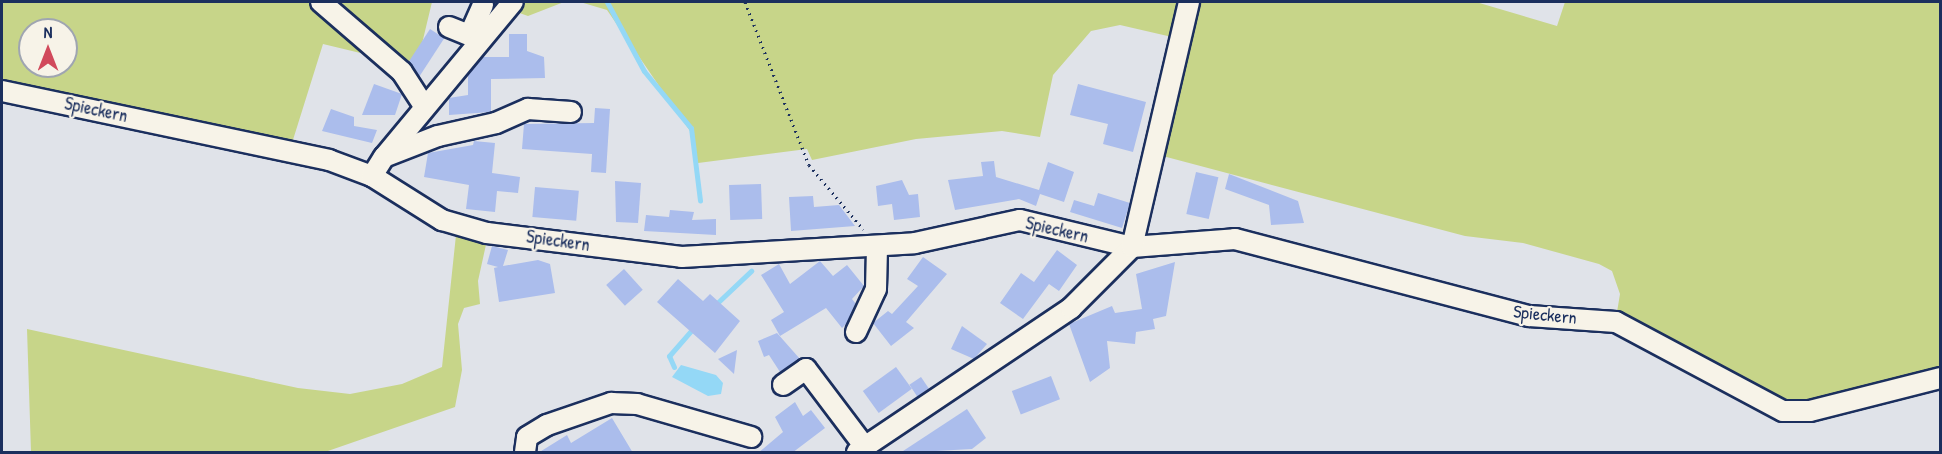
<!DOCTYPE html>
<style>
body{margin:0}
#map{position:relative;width:1942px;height:454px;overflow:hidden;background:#e0e3e9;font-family:"Patrick Hand",sans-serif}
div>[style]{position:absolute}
.green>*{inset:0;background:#c7d589}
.water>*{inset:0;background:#94d8f6}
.stream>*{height:5px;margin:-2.5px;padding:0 2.5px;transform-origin:2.5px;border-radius:2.5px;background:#94d8f6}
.building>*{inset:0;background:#abbdec;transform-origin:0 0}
.path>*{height:3px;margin-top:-1.5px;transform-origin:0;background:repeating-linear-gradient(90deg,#1b2f5e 0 1.5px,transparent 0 6px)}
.roads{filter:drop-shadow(2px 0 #1b2f5e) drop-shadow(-2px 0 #1b2f5e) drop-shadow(0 2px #1b2f5e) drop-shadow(0 -2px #1b2f5e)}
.minor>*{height:20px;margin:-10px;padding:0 10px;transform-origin:10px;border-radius:10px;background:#f7f3e8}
span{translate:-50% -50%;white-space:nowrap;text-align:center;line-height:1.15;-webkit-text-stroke:4.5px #f7f3e8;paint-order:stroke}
.street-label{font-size:18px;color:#1b2f5e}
.frame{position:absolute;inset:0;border:3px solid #1b2f5e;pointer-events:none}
.north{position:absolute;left:18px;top:18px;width:60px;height:60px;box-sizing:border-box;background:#f7f3e8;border:2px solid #9fa5b1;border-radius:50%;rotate:0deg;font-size:16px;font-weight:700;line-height:24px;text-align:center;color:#1b2f5e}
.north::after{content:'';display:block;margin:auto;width:21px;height:27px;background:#d1495b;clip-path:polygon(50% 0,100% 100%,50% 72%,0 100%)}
</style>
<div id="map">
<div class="green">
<i style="clip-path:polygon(evenodd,2px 2px,432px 2px,414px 77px,377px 57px,323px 44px,292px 143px,2px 91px,2px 2px,30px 30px,66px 30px,66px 66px,30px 66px,30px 30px)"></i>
<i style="clip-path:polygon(488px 2px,564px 2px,528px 16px)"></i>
<i style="clip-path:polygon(580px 2px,1476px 2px,1557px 26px,1565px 2px,1940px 2px,1940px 373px,1817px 403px,1777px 403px,1616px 318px,1620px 294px,1612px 271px,1599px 264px,1523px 243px,1465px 236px,1159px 155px,1185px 40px,1120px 25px,1091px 31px,1053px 75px,1040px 137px,1002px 131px,916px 139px,812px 160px,807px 149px,698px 163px,690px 131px,607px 10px)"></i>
<i style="clip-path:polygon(456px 235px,487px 240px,478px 281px,480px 304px,464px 308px,458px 324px,462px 370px,455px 407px,325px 452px,31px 452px,27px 329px,298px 388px,350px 394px,402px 384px,442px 367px)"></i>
</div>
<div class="water">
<i style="clip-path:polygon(681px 365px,716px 375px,723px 383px,721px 394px,708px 396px,672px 377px)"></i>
</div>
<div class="stream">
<i style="left:607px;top:2px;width:78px;rotate:61.8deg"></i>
<i style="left:644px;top:71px;width:74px;rotate:50.5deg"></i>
<i style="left:691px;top:128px;width:73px;rotate:82.9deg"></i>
<i style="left:715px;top:305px;width:50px;rotate:-43.4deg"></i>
<i style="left:674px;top:367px;width:12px;rotate:-114deg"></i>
<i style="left:669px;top:356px;width:38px;rotate:-49deg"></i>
</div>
<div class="building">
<i style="left:430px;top:29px;width:17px;height:46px;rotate:33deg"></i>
<i style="clip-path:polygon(509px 34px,527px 34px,527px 51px,544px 57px,545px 78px,491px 79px,491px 112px,449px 115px,449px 98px,468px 95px,468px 75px,483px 57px,509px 57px)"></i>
<i style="clip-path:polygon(374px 84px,402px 94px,395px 115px,362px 115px)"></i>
<i style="clip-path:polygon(1078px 84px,1146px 102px,1133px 152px,1103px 144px,1108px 124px,1070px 115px)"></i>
<i style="clip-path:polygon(595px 108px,610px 109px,606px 173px,591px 172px,592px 154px,522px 149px,524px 124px,594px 123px)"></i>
<i style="clip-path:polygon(331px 109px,354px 117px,354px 126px,377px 130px,372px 143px,322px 131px)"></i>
<i style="clip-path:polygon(474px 141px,495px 143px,492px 173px,520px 177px,518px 193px,497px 191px,495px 212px,466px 209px,469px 185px,424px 177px,428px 153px,473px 145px)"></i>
<i style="clip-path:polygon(994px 161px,996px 177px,1039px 190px,1048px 162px,1074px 172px,1064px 202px,1040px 194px,1036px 206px,1019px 199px,955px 210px,948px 180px,983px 176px,981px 162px)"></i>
<i style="left:1196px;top:172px;width:23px;height:43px;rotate:13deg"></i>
<i style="clip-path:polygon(1229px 174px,1298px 201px,1304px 223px,1271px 225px,1269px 205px,1225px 189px)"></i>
<i style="clip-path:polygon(902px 180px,909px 195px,918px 194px,920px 217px,894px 220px,892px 204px,878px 206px,876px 186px)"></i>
<i style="clip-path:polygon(615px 181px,641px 183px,638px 223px,616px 222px)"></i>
<i style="left:761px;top:184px;width:35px;height:32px;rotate:88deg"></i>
<i style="left:535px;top:187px;width:44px;height:30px;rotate:5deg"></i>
<i style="clip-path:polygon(1098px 193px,1130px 203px,1122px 228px,1070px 212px,1074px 200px,1094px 206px)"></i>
<i style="clip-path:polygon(813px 196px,814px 207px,839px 205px,855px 226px,791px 231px,789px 197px)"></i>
<i style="clip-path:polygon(670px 210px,694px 212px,692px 220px,716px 219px,716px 235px,644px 231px,646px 215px,669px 217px)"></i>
<i style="clip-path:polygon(492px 246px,508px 250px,503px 266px,538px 260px,550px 264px,555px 293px,499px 302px,494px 268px,498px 267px,487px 264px)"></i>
<i style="clip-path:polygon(1057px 250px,1077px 265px,1059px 291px,1049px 284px,1023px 319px,1000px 303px,1021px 273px,1034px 282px)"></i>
<i style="clip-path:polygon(923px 257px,947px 274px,906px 322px,914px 328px,891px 346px,873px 323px,888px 311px,892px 314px,918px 286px,907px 279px)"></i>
<i style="clip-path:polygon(820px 261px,833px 276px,847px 265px,864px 286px,852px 299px,856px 304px,847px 323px,842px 328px,826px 308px,780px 336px,771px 320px,784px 312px,761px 275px,779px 264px,790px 284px)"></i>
<i style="clip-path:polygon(1175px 262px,1166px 316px,1153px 319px,1155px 329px,1136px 332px,1135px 344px,1107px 341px,1110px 368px,1090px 382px,1069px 324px,1112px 306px,1115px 313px,1142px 309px,1136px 274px)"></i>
<i style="left:624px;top:269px;width:28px;height:24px;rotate:48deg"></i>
<i style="clip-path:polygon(678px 279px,703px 301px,710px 294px,740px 321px,715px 353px,657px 302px)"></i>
<i style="clip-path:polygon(962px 326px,987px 344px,974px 359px,951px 349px)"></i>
<i style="clip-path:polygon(777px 333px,800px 359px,780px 372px,769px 355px,764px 357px,758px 341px)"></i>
<i style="clip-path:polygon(737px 350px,734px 374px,718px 359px)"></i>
<i style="left:896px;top:367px;width:27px;height:41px;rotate:54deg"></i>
<i style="left:1051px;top:376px;width:25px;height:42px;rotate:69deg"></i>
<i style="left:921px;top:377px;width:14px;height:14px;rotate:56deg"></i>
<i style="clip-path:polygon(795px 402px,803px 416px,811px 410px,825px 428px,792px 453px,758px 453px,783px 432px,775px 417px)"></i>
<i style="clip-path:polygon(967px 409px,986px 438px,972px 449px,900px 453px)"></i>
<i style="clip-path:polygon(612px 418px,633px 453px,538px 453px,567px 435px,571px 443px)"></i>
</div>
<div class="path">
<i style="left:745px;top:2px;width:175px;rotate:68.6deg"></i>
<i style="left:809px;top:165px;width:84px;rotate:49.8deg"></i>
</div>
<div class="roads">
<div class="minor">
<i style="left:321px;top:2px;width:107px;rotate:40.8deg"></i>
<i style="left:402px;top:72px;width:38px;rotate:57deg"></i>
<i style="left:449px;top:27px;width:31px;rotate:22deg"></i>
<i style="left:470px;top:34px;width:32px;rotate:-66deg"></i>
<i style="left:2px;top:91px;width:334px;rotate:11.9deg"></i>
<i style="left:329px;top:160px;width:46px;rotate:20.4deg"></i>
<i style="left:372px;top:176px;width:83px;rotate:32.2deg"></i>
<i style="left:442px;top:220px;width:47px;rotate:16.1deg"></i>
<i style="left:487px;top:233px;width:196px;rotate:7deg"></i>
<i style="left:682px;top:257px;width:233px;rotate:-3.4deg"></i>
<i style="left:915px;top:243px;width:107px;rotate:-12.4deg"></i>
<i style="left:1020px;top:220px;width:115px;rotate:13.6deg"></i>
<i style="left:1132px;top:247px;width:103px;rotate:-4.4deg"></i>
<i style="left:1235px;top:239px;width:304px;rotate:14.7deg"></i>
<i style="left:1529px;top:316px;width:87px;rotate:3.9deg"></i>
<i style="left:1616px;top:322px;width:189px;rotate:28.1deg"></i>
<i style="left:1783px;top:411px;width:27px"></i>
<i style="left:1810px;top:411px;width:134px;rotate:-14.2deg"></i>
<i style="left:385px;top:156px;width:200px;rotate:-50.3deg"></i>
<i style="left:372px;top:176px;width:22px;rotate:-58deg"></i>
<i style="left:384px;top:157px;width:58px;rotate:-21.3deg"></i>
<i style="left:438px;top:136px;width:59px;rotate:-12.6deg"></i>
<i style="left:496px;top:123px;width:35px;rotate:-24deg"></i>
<i style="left:528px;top:109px;width:43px;rotate:4deg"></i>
<i style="left:856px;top:332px;width:47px;rotate:-65.1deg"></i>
<i style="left:876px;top:289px;width:42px;rotate:-88.6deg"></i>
<i style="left:783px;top:385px;width:28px;rotate:-35deg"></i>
<i style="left:806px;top:369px;width:98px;rotate:52.9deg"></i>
<i style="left:525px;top:452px;width:15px;rotate:-82deg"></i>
<i style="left:527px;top:437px;width:23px;rotate:-31deg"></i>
<i style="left:547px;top:425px;width:68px;rotate:-19deg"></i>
<i style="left:611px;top:403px;width:26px;rotate:2deg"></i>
<i style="left:637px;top:404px;width:119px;rotate:16.1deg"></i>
<i style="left:857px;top:452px;width:258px;rotate:-33.9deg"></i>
<i style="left:1071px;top:308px;width:86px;rotate:-45deg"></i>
<i style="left:1132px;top:247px;width:252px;rotate:-76.9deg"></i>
</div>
</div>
<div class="street-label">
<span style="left:96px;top:110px;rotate:12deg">Spieckern</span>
<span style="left:1057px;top:230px;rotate:13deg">Spieckern</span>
<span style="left:558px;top:241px;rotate:8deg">Spieckern</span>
<span style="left:1545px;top:315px;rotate:6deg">Spieckern</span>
</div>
<div class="frame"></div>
<div class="north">N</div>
</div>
